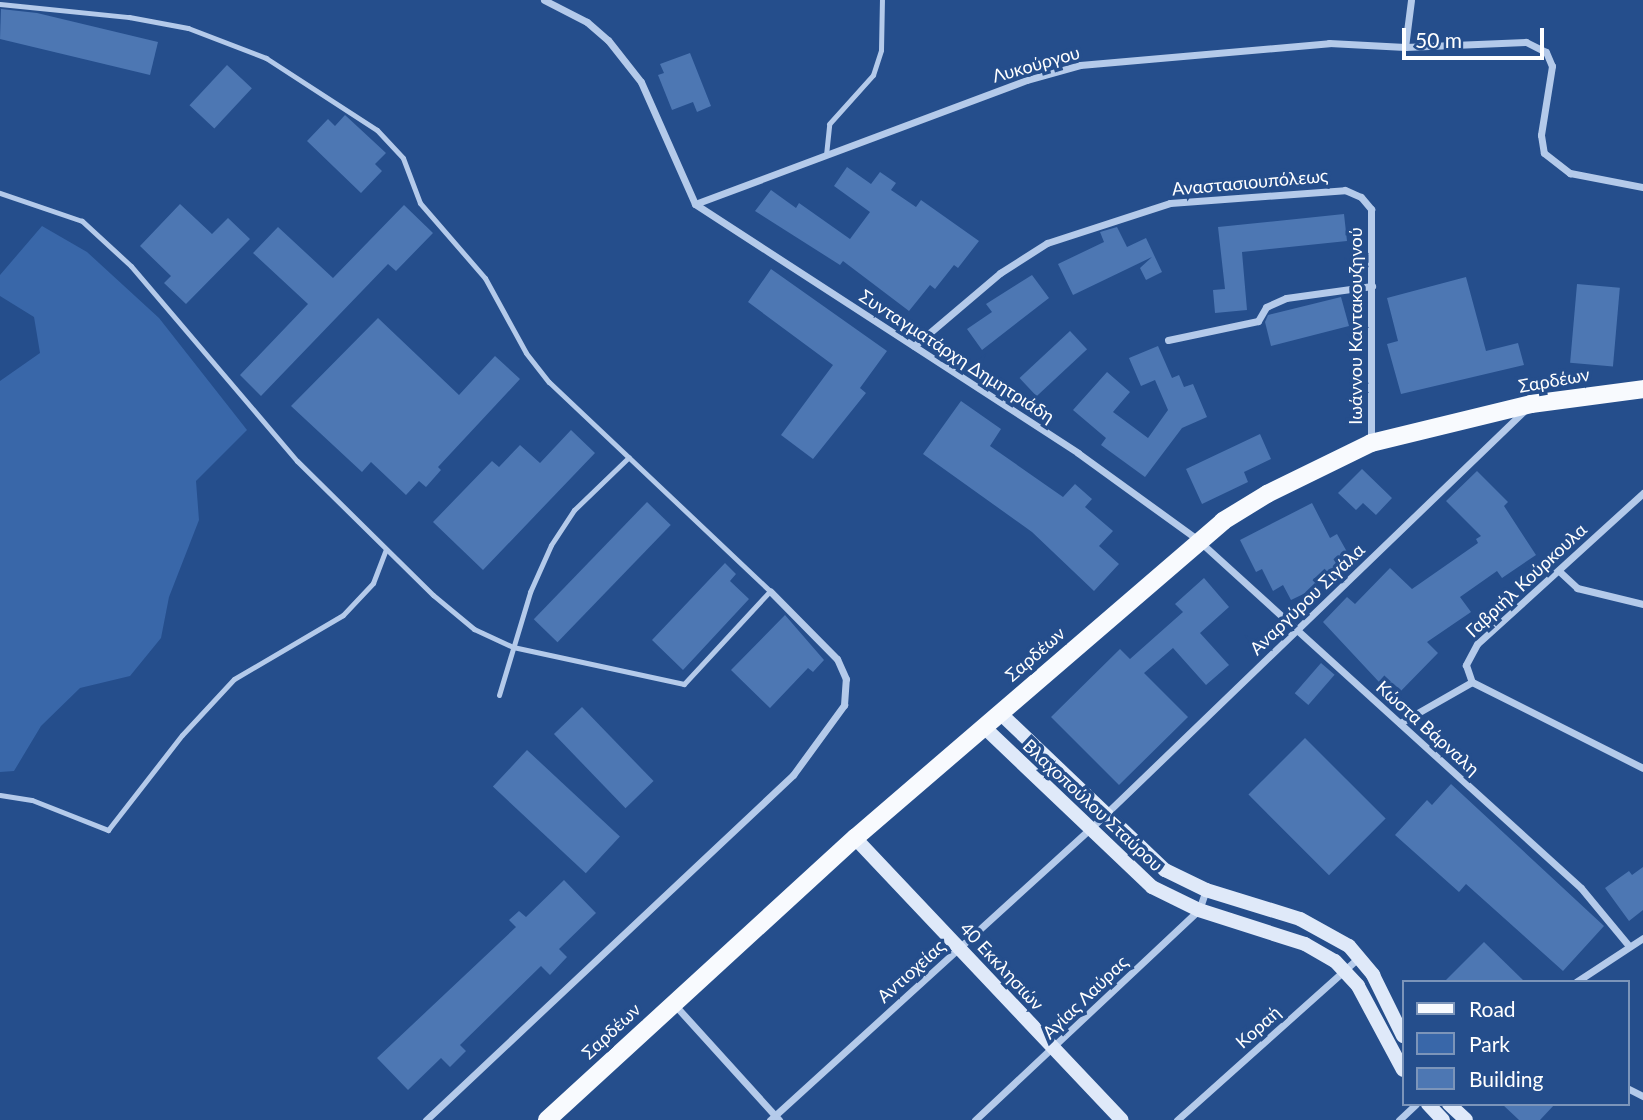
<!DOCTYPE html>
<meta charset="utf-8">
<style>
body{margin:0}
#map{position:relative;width:1643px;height:1120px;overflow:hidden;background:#254e8c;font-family:Lato,sans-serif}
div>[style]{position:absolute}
.green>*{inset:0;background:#3967a9}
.building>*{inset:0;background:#4d77b3;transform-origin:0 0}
.lane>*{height:5px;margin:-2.5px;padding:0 2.5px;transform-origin:2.5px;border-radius:2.5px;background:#b4caea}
.street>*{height:7px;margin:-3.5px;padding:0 3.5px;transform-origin:3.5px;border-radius:3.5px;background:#b4caea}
.secondary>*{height:14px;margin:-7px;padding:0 7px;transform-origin:7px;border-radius:7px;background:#dfe9f9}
.primary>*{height:18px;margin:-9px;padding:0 9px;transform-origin:9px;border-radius:9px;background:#f8fafe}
span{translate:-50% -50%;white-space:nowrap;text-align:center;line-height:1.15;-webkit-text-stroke:7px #254e8c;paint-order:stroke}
.street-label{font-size:18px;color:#fff}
.legend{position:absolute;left:1402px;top:980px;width:228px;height:126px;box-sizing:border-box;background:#254e8c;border:2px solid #7c95ba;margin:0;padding:9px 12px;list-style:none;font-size:21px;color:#fff}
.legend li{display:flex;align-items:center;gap:14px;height:35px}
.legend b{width:35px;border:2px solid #7c95ba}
.scale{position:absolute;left:1402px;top:28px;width:142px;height:32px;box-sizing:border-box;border:4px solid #fff;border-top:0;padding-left:9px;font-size:21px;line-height:24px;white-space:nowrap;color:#fff;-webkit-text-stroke:5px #254e8c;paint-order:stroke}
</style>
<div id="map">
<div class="green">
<i style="clip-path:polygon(42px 226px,87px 252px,159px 318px,247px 430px,196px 481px,199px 520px,169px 597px,161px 638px,130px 676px,80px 688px,41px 726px,14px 771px,0 772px,0 381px,40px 353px,34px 317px,0 296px,0 275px)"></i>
</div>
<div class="building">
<i style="clip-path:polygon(1px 9px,37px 13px,158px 42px,150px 75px,0 39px)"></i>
<i style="clip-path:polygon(690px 53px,711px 106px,697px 112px,693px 102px,672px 110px,658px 75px,664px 73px,660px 64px)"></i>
<i style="left:227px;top:65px;width:34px;height:55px;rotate:43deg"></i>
<i style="clip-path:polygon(345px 115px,386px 153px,375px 164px,382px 171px,361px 193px,307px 141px,328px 119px,335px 126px)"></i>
<i style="clip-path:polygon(847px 167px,871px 184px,880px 172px,896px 183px,891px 190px,916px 207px,921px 200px,979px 241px,958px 268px,954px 265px,935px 289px,930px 285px,909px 311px,843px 261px,840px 265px,755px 211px,771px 190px,796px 208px,799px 203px,850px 239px,870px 212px,834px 186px)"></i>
<i style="clip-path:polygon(180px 204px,212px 234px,228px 218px,250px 239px,186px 304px,164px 283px,171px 276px,140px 246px)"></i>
<i style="clip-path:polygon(404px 205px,433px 233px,396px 271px,388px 264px,261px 396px,240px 375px,308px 304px,253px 253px,278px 227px,333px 278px)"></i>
<i style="clip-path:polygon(1344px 214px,1347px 241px,1242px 252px,1247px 310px,1215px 313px,1213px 290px,1225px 289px,1218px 227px)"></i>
<i style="clip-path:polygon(1117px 227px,1127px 247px,1146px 238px,1162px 272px,1146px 280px,1140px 268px,1152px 257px,1073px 295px,1058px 264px,1104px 242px,1100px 232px)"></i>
<i style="clip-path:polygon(771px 269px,887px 351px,860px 388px,866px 393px,813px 459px,781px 435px,833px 365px,748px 302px)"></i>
<i style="clip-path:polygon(1032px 275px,1049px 298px,982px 350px,967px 329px,992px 312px,986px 304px)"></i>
<i style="clip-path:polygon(1466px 277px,1486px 351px,1518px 343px,1524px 365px,1401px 394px,1387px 344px,1398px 341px,1387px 298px)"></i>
<i style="left:1577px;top:284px;width:43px;height:79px;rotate:5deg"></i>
<i style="clip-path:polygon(1341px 297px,1349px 326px,1271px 346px,1265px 322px,1268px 315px)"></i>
<i style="clip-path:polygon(378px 318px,459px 395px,495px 356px,520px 379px,438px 467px,441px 470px,426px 487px,419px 481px,406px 495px,371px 462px,362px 472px,291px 406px)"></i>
<i style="left:1070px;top:331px;width:25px;height:69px;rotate:47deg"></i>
<i style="clip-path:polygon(1158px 346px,1172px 378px,1179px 375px,1184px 387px,1193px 384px,1207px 417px,1182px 428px,1145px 477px,1101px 445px,1106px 438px,1073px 410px,1107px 372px,1130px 392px,1113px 412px,1148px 438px,1168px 410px,1155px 380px,1141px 386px,1129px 358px)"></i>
<i style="clip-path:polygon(961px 401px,1001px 429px,990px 446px,1063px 497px,1075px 484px,1092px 499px,1085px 507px,1113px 531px,1099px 546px,1119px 564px,1094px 591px,1032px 532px,923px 454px)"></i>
<i style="clip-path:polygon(571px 430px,595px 453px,483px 570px,433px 522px,492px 461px,499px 467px,520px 445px,540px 463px)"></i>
<i style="clip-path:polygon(1260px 434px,1271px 459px,1244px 472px,1248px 482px,1202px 504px,1186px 469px)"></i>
<i style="clip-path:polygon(1362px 469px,1392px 498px,1376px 515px,1363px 503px,1356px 510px,1338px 493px)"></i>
<i style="clip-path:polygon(1477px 471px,1508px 502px,1504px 506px,1536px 555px,1502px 578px,1497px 571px,1460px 597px,1471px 612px,1427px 642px,1438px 653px,1394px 698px,1323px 622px,1347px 597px,1355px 604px,1390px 568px,1412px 589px,1478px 543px,1476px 539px,1481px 536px,1446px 501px)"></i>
<i style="left:647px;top:502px;width:33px;height:163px;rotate:44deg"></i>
<i style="clip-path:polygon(1312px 503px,1330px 538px,1337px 534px,1351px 559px,1313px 579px,1318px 587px,1291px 600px,1283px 585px,1273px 591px,1262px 569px,1256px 572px,1240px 540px)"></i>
<i style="clip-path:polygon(725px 563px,736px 574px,730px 581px,749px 599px,683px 670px,652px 640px)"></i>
<i style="clip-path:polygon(1204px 578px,1229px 607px,1200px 633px,1229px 665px,1206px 685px,1173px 648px,1144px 673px,1188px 717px,1119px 785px,1051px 717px,1120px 649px,1130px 659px,1183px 612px,1175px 604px)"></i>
<i style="clip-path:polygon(785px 615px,824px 660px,813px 672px,808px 668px,770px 708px,731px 670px)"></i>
<i style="left:1321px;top:663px;width:18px;height:40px;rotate:41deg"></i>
<i style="left:582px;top:707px;width:103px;height:39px;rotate:46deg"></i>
<i style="left:1305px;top:738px;width:114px;height:80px;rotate:45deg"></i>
<i style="left:527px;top:750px;width:127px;height:50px;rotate:43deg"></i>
<i style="clip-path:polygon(1451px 784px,1604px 926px,1563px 971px,1466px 884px,1459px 892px,1395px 835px,1427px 800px,1432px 805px)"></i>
<i style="clip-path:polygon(1643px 867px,1643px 910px,1629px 921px,1605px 888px,1629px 871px,1632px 875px)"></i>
<i style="clip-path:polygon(564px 880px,596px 913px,559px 949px,567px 957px,550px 975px,541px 966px,460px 1045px,466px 1051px,450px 1067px,441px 1058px,408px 1090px,377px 1058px,516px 927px,509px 920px,519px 911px,526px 917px)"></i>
<i style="clip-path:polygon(1484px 942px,1525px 982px,1444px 982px)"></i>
<i style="clip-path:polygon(1502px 1104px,1555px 1104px,1540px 1120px,1519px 1120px)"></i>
</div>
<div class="lane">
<i style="left:0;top:4px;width:130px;rotate:5.8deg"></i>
<i style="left:129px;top:17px;width:60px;rotate:10.6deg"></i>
<i style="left:188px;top:28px;width:84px;rotate:21deg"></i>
<i style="left:266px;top:58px;width:132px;rotate:33deg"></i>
<i style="left:377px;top:130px;width:38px;rotate:47deg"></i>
<i style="left:403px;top:158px;width:48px;rotate:69.3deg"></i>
<i style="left:420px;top:203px;width:99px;rotate:49.1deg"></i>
<i style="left:485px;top:278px;width:85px;rotate:61.3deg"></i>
<i style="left:526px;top:353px;width:37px;rotate:52deg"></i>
<i style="left:549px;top:382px;width:304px;rotate:43.4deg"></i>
<i style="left:770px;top:591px;width:127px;rotate:132.8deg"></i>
<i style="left:684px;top:684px;width:175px;rotate:-167.8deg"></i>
<i style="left:513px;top:647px;width:43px;rotate:-155.2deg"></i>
<i style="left:474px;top:629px;width:53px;rotate:-140.3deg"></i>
<i style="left:433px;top:595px;width:191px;rotate:-135.4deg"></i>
<i style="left:297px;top:461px;width:256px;rotate:-130.4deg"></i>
<i style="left:131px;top:266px;width:67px;rotate:-137.4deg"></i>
<i style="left:82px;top:221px;width:87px;rotate:-161.1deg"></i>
<i style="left:826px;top:155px;width:31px;rotate:-84deg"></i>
<i style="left:829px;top:124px;width:66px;rotate:-48.1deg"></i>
<i style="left:873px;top:75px;width:26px;rotate:-72deg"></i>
<i style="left:881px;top:50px;width:50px;rotate:-88.9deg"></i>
<i style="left:499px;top:695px;width:108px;rotate:-73.2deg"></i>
<i style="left:530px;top:592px;width:51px;rotate:-65.9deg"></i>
<i style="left:551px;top:545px;width:42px;rotate:-56.7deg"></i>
<i style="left:574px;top:510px;width:76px;rotate:-43.9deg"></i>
<i style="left:0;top:795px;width:32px;rotate:9deg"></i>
<i style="left:32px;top:800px;width:82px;rotate:21.5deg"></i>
<i style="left:108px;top:830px;width:120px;rotate:-52.1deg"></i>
<i style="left:182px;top:735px;width:76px;rotate:-47.1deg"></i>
<i style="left:234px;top:679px;width:126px;rotate:-30.4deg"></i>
<i style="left:343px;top:615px;width:44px;rotate:-46.8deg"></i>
<i style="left:373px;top:583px;width:36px;rotate:-69deg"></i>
</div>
<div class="street">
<i style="left:544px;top:0;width:48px;rotate:27.1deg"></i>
<i style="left:587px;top:22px;width:28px;rotate:41deg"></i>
<i style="left:608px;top:40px;width:53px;rotate:51.8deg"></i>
<i style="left:641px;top:82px;width:133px;rotate:66.1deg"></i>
<i style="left:1405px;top:47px;width:47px;rotate:-82.7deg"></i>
<i style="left:695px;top:204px;width:457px;rotate:33deg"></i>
<i style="left:1078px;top:453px;width:148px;rotate:35.9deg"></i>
<i style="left:1198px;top:540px;width:517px;rotate:42.26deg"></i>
<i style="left:1581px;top:888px;width:75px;rotate:50.4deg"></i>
<i style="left:695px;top:204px;width:354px;rotate:-20.5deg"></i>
<i style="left:1027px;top:80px;width:55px;rotate:-15.8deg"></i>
<i style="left:1080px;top:65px;width:250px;rotate:-5deg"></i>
<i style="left:1329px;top:43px;width:76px;rotate:3deg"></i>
<i style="left:1405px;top:47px;width:121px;rotate:-2.4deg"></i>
<i style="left:1526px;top:42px;width:22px;rotate:27deg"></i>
<i style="left:1546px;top:52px;width:15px;rotate:67deg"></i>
<i style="left:1552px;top:66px;width:70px;rotate:99.1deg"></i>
<i style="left:1541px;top:135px;width:18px;rotate:81deg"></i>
<i style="left:1544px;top:153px;width:33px;rotate:38deg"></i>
<i style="left:1570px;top:173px;width:74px;rotate:10.9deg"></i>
<i style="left:1168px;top:340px;width:92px;rotate:-11.9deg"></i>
<i style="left:1258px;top:321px;width:16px;rotate:-60deg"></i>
<i style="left:1266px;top:307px;width:22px;rotate:-24deg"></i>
<i style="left:1286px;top:298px;width:87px;rotate:-7.9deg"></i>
<i style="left:914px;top:346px;width:113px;rotate:-40.3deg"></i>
<i style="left:1000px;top:273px;width:56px;rotate:-32.6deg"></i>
<i style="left:1047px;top:243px;width:129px;rotate:-18deg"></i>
<i style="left:1170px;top:203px;width:175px;rotate:-4.2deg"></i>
<i style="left:1345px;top:190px;width:17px;rotate:24deg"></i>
<i style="left:1361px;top:197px;width:16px;rotate:50deg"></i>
<i style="left:1371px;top:209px;width:234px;rotate:90deg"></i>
<i style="left:1643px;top:493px;width:224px;rotate:137.7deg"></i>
<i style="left:1477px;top:644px;width:24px;rotate:118deg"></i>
<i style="left:1466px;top:665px;width:18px;rotate:71deg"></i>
<i style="left:1472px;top:682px;width:191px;rotate:26.7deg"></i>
<i style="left:1559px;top:571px;width:25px;rotate:43deg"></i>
<i style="left:1577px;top:588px;width:68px;rotate:13.6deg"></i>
<i style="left:1400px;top:723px;width:83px;rotate:-29.7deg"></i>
<i style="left:1576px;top:982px;width:80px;rotate:-33.3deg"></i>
<i style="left:673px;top:1003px;width:158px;rotate:47.8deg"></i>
<i style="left:1627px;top:1088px;width:18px;rotate:27deg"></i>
<i style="left:426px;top:1120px;width:504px;rotate:-43.23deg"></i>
<i style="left:793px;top:775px;width:87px;rotate:-53.9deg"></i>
<i style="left:844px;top:705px;width:26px;rotate:-86deg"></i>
<i style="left:846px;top:679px;width:22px;rotate:-114deg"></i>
<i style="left:837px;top:659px;width:95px;rotate:-134.6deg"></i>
<i style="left:770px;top:1120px;width:431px;rotate:-42.3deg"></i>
<i style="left:1089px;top:830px;width:605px;rotate:-43.93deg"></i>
<i style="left:975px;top:1120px;width:307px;rotate:-43.2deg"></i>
<i style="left:1199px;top:910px;width:21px;rotate:-71deg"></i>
<i style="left:1177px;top:1120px;width:244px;rotate:-41.8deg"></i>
<i style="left:1399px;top:1120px;width:23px;rotate:-43deg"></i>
</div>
<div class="secondary">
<i style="left:1000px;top:713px;width:228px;rotate:43.6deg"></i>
<i style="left:1165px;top:870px;width:46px;rotate:26deg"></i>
<i style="left:1206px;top:890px;width:98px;rotate:17.1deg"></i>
<i style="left:1300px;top:919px;width:56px;rotate:28.9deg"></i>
<i style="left:1349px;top:946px;width:38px;rotate:50deg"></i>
<i style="left:1373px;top:975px;width:68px;rotate:63.8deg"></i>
<i style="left:984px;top:727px;width:232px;rotate:43.6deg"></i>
<i style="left:1152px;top:887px;width:52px;rotate:26.1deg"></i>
<i style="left:1199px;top:910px;width:111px;rotate:17.8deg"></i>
<i style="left:1305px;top:944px;width:34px;rotate:30deg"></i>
<i style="left:1335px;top:961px;width:34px;rotate:47deg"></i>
<i style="left:1358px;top:986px;width:95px;rotate:61.8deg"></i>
<i style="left:855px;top:838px;width:388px;rotate:46.6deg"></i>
<i style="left:1428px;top:1104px;width:22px;rotate:47deg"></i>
<i style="left:1449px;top:1104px;width:23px;rotate:43deg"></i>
</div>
<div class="primary">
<i style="left:547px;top:1120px;width:418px;rotate:-42.5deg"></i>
<i style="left:855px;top:838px;width:486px;rotate:-40.7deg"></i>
<i style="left:1223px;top:521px;width:52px;rotate:-31.5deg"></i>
<i style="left:1267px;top:494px;width:116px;rotate:-26.1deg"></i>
<i style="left:1371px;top:443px;width:165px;rotate:-13.7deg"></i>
<i style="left:1531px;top:404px;width:113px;rotate:-7.6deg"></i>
</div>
<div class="street-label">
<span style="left:1036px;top:64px;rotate:-16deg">Λυκούργου</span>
<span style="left:1250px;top:182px;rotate:-5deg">Αναστασιουπόλεως</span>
<span style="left:1355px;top:326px;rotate:-90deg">Ιωάννου Καντακουζηνού</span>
<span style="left:957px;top:356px;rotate:33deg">Συνταγματάρχη Δημητριάδη</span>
<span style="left:1554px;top:380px;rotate:-10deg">Σαρδέων</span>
<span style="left:1526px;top:580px;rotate:-43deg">Γαβριήλ Κούρκουλα</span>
<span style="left:1307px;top:599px;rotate:-44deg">Αναργύρου Σιγάλα</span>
<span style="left:1035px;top:654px;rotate:-41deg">Σαρδέων</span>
<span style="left:1428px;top:728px;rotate:42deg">Κώστα Βάρναλη</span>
<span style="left:1093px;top:805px;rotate:43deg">Βλαχοπούλου Σταύρου</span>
<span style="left:1002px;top:966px;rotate:47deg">40 Εκκλησιών</span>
<span style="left:911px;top:971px;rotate:-42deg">Αντιοχείας</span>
<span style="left:1085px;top:997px;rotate:-44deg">Αγίας Λαύρας</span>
<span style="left:1258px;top:1027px;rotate:-42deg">Κοραή</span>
<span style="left:611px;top:1031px;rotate:-43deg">Σαρδέων</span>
</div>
<ul class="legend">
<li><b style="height:9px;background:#f8fafe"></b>Road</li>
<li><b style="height:19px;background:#3967a9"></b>Park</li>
<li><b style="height:19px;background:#4d77b3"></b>Building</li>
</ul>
<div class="scale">50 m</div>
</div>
